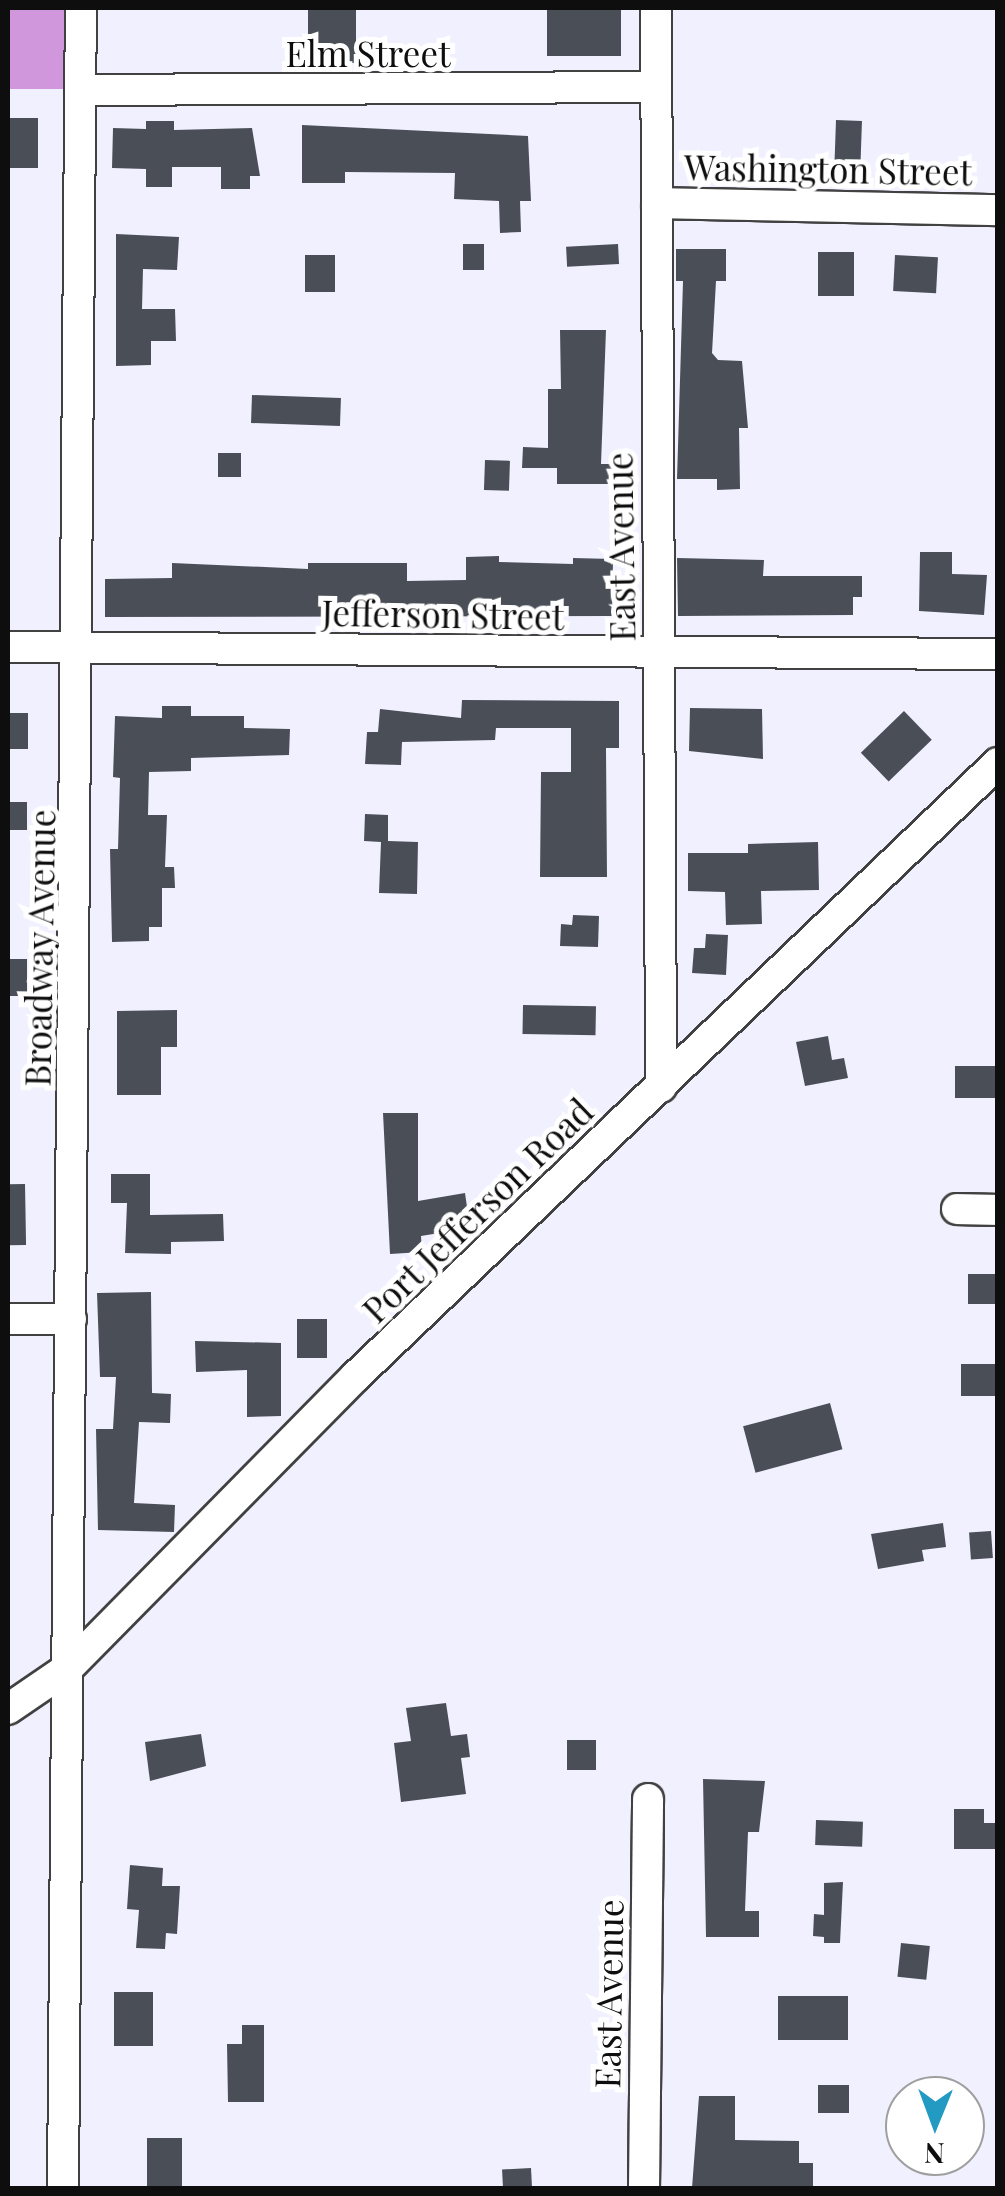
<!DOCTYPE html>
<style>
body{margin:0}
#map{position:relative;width:1005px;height:2196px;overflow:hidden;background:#f1f0ff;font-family:"Playfair Display",serif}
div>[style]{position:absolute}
.forest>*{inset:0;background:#d197dc;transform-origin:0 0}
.building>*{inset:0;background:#4a4f57;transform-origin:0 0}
.roads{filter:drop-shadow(2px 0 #414141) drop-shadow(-2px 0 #414141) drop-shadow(0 2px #414141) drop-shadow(0 -2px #414141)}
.street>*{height:30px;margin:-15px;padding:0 15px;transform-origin:15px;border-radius:15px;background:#fff}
span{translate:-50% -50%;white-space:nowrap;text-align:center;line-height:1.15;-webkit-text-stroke:10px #fff;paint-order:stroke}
.street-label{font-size:35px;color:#0e0e0e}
.frame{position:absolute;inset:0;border:10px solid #0e0e0e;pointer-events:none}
.north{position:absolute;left:885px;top:2076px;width:100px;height:100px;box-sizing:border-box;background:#fff;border:2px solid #9f9f9f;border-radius:50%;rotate:181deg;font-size:28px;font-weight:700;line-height:40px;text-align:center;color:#0e0e0e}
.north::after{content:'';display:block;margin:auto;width:35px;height:45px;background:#239ac2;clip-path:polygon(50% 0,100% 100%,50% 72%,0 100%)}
</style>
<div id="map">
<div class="forest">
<i style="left:8px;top:8px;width:73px;height:81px"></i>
</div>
<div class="building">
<i style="left:308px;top:8px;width:48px;height:55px"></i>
<i style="left:547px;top:8px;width:74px;height:48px"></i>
<i style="left:8px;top:118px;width:30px;height:50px"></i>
<i style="left:836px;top:120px;width:26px;height:54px;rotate:2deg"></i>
<i style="clip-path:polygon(146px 121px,174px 121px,174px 130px,252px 128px,260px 176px,250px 176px,250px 189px,221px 189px,221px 167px,172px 167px,172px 187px,146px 187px,146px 169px,112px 168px,113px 128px,146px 129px)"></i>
<i style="clip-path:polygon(302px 125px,528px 136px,531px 201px,520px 201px,521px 232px,500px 233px,499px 201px,454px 199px,455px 173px,345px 172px,345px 183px,302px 183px)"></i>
<i style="clip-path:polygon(116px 234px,179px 237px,177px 270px,143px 269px,142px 309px,175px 309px,176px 341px,151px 341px,151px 365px,116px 366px)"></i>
<i style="left:463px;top:244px;width:21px;height:26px"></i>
<i style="left:618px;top:244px;width:20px;height:52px;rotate:87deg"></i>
<i style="clip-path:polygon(676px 249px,726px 249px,726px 281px,716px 281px,712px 353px,718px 360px,742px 361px,748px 428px,739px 428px,740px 489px,717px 490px,717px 479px,677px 479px,683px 281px,676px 281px)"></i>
<i style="left:818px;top:252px;width:36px;height:44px"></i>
<i style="left:305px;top:255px;width:30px;height:37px"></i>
<i style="left:895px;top:255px;width:43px;height:36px;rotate:3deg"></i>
<i style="clip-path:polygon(560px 330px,606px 330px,601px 464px,612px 464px,612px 484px,557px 484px,557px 468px,522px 468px,523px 447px,548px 448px,548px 389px,561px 389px)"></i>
<i style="left:252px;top:395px;width:89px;height:28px;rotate:2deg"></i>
<i style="left:218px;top:453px;width:23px;height:24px"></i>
<i style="left:485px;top:460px;width:25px;height:30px;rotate:2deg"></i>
<i style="clip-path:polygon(920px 552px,952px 552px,952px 574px,987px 575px,984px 615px,919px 611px)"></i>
<i style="clip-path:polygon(499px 556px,499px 562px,573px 564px,573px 558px,613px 559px,612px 616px,105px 617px,105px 579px,172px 578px,172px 563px,308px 569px,308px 563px,407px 563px,407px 581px,466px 580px,466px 557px)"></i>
<i style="clip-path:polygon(677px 558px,764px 560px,763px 576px,862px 576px,862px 597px,853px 597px,853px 615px,678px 616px)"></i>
<i style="clip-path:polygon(462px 700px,619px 701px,619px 748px,606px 748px,607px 877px,540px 877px,541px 772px,571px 772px,571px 728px,496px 728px,495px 740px,402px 742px,401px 765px,365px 764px,367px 732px,378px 732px,380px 709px,461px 718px)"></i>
<i style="clip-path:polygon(162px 706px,191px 706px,191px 716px,244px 716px,244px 728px,290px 729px,289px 755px,191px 758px,191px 771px,149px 772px,148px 815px,167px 815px,165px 867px,174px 867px,175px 888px,162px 888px,162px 927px,149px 927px,149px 941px,112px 942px,110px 849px,118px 849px,120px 778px,113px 777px,115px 716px,162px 718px)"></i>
<i style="clip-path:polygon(690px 708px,762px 709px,763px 759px,689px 751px)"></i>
<i style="left:904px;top:711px;width:40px;height:60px;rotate:46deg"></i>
<i style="left:8px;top:713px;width:20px;height:36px"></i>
<i style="left:8px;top:802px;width:19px;height:28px"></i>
<i style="clip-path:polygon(365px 814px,388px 815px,388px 841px,418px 842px,417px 894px,379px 893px,381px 842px,364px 841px)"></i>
<i style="clip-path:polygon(818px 842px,819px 890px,761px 891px,762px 924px,726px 925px,725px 892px,688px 891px,688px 853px,748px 853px,748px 844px)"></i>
<i style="clip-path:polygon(573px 915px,599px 916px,598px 947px,560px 946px,561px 924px,572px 925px)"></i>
<i style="clip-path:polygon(706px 934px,728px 935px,726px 975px,692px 973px,694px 948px,705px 948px)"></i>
<i style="left:8px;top:959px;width:19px;height:37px"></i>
<i style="left:523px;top:1005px;width:73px;height:29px;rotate:1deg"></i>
<i style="clip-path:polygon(177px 1010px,177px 1047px,161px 1047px,161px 1095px,117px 1095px,117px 1011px)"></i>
<i style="clip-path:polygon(828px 1036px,832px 1060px,844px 1058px,848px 1078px,805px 1086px,796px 1042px)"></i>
<i style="left:998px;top:1066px;width:32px;height:43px;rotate:90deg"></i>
<i style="clip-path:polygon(383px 1113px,418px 1113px,418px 1201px,465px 1193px,470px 1228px,421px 1236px,422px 1252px,390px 1254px)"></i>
<i style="clip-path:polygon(111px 1174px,150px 1174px,150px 1215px,223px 1214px,224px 1241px,171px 1242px,171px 1254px,125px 1253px,127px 1203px,111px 1203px)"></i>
<i style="left:25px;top:1184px;width:61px;height:17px;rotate:89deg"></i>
<i style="left:968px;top:1274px;width:30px;height:30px"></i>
<i style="clip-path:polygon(151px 1292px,152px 1393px,171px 1394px,170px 1423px,139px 1422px,134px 1503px,175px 1505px,174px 1532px,98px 1530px,96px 1429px,113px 1429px,116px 1377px,100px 1377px,97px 1293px)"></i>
<i style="left:327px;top:1319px;width:39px;height:30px;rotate:90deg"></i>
<i style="clip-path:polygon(195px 1341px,281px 1343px,281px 1416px,247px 1417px,247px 1370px,196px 1372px)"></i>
<i style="left:961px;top:1364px;width:37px;height:32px"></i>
<i style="left:830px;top:1403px;width:48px;height:90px;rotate:75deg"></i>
<i style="clip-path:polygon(943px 1523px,946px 1547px,922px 1550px,924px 1561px,878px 1569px,871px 1534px)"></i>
<i style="left:991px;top:1531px;width:27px;height:22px;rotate:86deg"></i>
<i style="clip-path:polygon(446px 1703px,451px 1736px,467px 1734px,470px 1757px,461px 1758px,466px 1794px,401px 1802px,394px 1743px,411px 1741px,406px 1708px)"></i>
<i style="clip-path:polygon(201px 1734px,206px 1766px,150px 1781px,145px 1742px)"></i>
<i style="left:567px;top:1740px;width:29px;height:30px"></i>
<i style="clip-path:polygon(703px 1779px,765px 1781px,759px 1832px,748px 1832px,745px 1911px,759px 1911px,759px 1937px,706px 1937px)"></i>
<i style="clip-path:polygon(954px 1809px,984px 1809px,984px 1823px,998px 1823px,998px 1849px,954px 1849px)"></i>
<i style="left:816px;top:1820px;width:47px;height:25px;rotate:2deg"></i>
<i style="clip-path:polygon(130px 1865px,163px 1868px,162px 1886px,180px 1886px,177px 1934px,166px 1933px,165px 1949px,136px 1948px,139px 1910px,127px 1909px)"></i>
<i style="clip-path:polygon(843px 1882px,840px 1943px,824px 1943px,824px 1937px,813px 1936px,814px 1914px,824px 1915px,824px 1883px)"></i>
<i style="left:901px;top:1943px;width:29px;height:34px;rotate:6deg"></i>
<i style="left:114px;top:1992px;width:39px;height:54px"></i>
<i style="left:778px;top:1996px;width:70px;height:44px"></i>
<i style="clip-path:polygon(242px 2025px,264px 2025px,264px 2102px,228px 2102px,227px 2044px,242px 2044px)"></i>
<i style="left:818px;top:2085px;width:31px;height:28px"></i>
<i style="clip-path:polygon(699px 2096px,735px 2096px,735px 2140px,799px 2141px,799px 2163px,813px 2163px,813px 2188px,692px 2188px)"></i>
<i style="left:147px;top:2138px;width:35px;height:50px"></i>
<i style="left:531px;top:2168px;width:20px;height:29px;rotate:87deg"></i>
</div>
<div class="roads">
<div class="street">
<i style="left:656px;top:8px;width:1079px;rotate:89.73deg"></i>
<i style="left:80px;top:90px;width:576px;rotate:-0.3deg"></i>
<i style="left:657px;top:203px;width:341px;rotate:1.2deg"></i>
<i style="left:8px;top:647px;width:990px;rotate:0.41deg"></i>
<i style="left:957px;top:1209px;width:41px;rotate:1.4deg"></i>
<i style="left:8px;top:1319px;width:63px"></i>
<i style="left:8px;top:1709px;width:73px;rotate:-34.3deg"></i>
<i style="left:68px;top:1668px;width:409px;rotate:-45.4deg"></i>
<i style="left:355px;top:1377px;width:889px;rotate:-43.68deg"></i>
<i style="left:63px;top:2188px;width:2180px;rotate:-89.53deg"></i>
<i style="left:644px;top:2188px;width:389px;rotate:-89.4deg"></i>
</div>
</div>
<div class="street-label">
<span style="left:368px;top:53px">Elm Street</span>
<span style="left:828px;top:169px;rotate:1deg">Washington Street</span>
<span style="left:620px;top:547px;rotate:-91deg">East Avenue</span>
<span style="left:443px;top:614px;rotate:1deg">Jefferson Street</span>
<span style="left:39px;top:948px;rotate:-89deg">Broadway Avenue</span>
<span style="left:477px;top:1210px;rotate:-44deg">Port Jefferson Road</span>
<span style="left:608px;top:1994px;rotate:-89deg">East Avenue</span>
</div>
<div class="frame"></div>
<div class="north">N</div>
</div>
